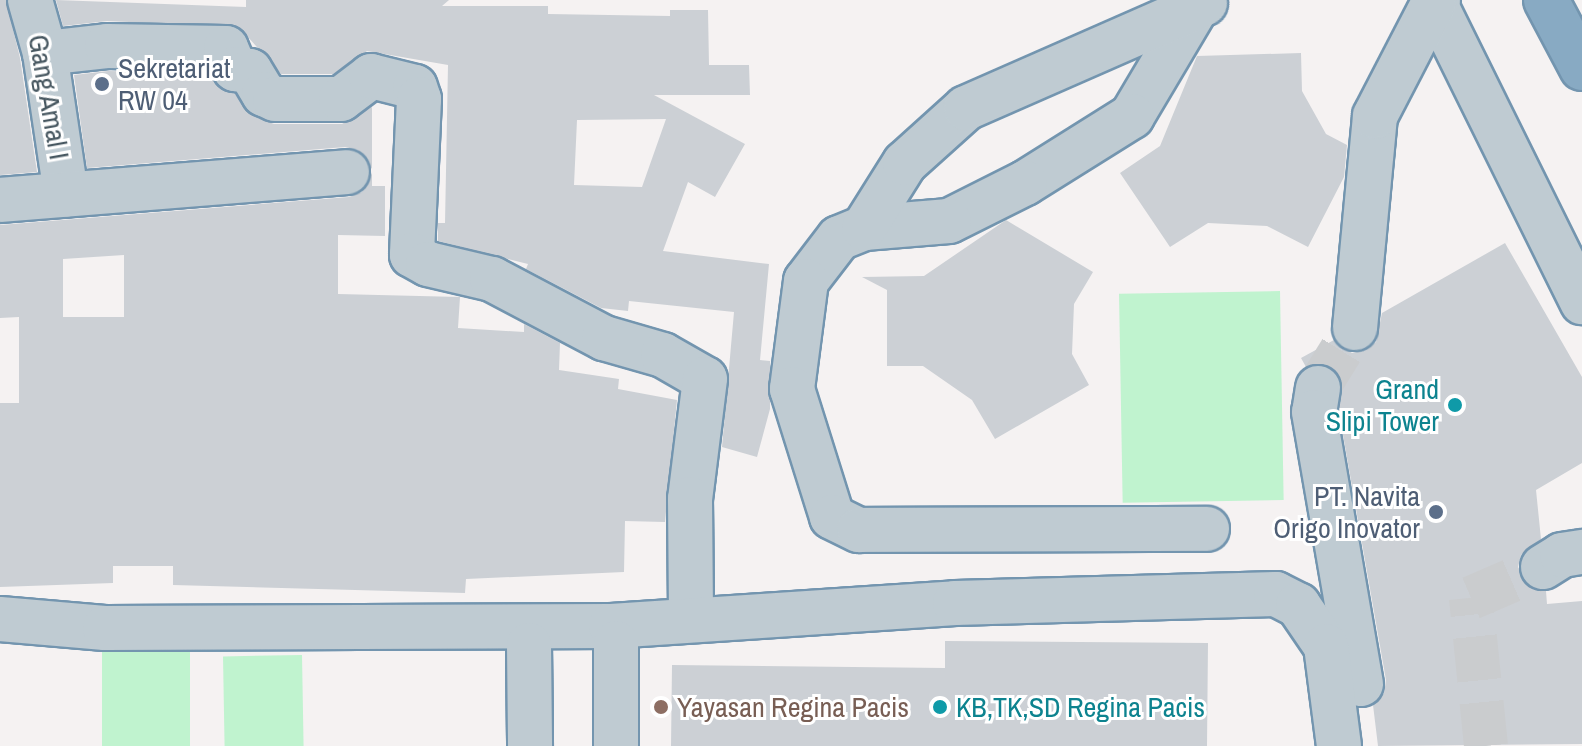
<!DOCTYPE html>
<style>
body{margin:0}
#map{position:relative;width:1582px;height:746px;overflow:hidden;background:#f5f2f2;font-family:"Archivo Narrow",sans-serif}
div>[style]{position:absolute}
.green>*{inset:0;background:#c0f3cf;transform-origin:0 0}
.building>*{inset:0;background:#ccd0d5}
.minor-tunnel>*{height:44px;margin-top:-22px;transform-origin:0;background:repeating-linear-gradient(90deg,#caccce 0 44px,transparent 0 66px)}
.roads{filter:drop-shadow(2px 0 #7395af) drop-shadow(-2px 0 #7395af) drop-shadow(0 2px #7395af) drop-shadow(0 -2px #7395af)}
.minor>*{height:44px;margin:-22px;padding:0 22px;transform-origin:22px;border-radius:22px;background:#bfcbd2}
.highway>*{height:44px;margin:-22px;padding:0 22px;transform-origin:22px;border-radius:22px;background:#88aac3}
.dots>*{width:22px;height:22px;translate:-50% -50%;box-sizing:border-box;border:4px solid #fff;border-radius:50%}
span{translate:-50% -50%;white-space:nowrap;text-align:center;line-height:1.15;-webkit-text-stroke:6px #fff;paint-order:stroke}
.service-label{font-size:28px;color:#4e5e75}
.left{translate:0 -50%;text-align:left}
.right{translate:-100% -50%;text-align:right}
.street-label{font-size:28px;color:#485861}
.culture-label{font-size:28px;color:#0d838f}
.education-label{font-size:28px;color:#785e54}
</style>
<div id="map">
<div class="green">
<i style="left:1280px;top:291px;width:209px;height:161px;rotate:89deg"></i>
<i style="left:102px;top:650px;width:88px;height:96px"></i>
<i style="left:302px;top:655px;width:91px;height:79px;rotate:89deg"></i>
</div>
<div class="building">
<i style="clip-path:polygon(0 0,6px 0,20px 58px,37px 172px,0 175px)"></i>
<i style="clip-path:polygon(evenodd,56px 0,246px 7px,246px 0,449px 0,442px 6px,548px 6px,548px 14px,670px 16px,670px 10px,708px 10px,709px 65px,749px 65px,750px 95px,654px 95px,745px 144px,715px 197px,688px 182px,663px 251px,769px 264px,760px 360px,770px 361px,770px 409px,757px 457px,722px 447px,734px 312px,629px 301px,628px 311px,601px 308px,526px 269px,528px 264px,438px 241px,438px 223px,445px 223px,448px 65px,367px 51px,333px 74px,281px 74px,239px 27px,107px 21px,63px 26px,56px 0,666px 119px,642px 187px,574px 185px,577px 120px,666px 119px)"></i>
<i style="clip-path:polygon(1301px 53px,1302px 91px,1326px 134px,1347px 145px,1344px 177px,1308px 247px,1267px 226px,1208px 223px,1170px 247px,1120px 173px,1160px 146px,1197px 56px)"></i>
<i style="clip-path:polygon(108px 71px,209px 73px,219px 88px,235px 94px,253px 116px,274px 124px,342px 124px,372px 107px,372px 169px,358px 150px,345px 147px,87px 168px,74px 75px)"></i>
<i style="clip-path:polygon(evenodd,372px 173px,372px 186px,385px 186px,385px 236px,338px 235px,338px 294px,460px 297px,458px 328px,524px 332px,524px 324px,560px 343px,559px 370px,619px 379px,618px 389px,677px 400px,665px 522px,625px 521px,624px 572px,466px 579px,465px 593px,173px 585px,173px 566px,113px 566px,113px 583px,0 587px,0 403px,19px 403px,19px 317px,0 318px,0 225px,349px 197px,362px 192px,372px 173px,124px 255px,124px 317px,63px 317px,63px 259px,124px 255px)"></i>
<i style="clip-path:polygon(1006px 220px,1093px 272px,1074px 304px,1072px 354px,1089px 385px,995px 439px,972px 400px,923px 366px,887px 366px,887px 290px,862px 277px,924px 276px)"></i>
<i style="clip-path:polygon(1505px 243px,1582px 377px,1582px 463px,1536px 490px,1541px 539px,1521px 555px,1518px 567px,1531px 589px,1546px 591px,1547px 604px,1582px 601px,1582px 744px,1378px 746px,1373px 705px,1384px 693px,1386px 680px,1339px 412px,1342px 380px,1333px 368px,1321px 363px,1306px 367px,1301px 358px,1334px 340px,1352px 353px,1366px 350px,1376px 342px,1382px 313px)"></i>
<i style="clip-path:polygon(945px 641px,1208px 643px,1207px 746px,671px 746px,672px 665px,945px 668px)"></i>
</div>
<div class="minor-tunnel">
<i style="left:1318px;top:388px;width:70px;rotate:-58.3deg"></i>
<i style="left:1486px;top:746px;width:149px;rotate:-95.8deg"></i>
<i style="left:1471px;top:598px;width:78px;rotate:-23.3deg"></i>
</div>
<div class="roads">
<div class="minor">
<i style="left:30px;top:0;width:55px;rotate:74.2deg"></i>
<i style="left:45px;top:53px;width:143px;rotate:81.5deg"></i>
<i style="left:1438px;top:0;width:4px;rotate:153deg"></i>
<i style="left:1434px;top:2px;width:335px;rotate:63.7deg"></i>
<i style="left:1196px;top:8px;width:126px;rotate:120.7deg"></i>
<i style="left:1132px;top:116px;width:126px;rotate:147.9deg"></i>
<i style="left:1025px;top:183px;width:85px;rotate:153.4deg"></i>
<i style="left:949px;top:221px;width:85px;rotate:175.3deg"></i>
<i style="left:864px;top:228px;width:27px;rotate:158deg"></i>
<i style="left:839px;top:238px;width:54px;rotate:127.5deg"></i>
<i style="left:806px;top:281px;width:109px;rotate:97.4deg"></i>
<i style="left:792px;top:389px;width:134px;rotate:72.6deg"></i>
<i style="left:832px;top:517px;width:30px;rotate:26deg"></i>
<i style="left:859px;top:530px;width:348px;rotate:-0.2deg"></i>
<i style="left:45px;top:53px;width:62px;rotate:-6.4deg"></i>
<i style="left:107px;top:46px;width:119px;rotate:1deg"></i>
<i style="left:226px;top:48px;width:23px;rotate:67deg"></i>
<i style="left:235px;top:69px;width:15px;rotate:8deg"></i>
<i style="left:250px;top:71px;width:27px;rotate:59deg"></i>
<i style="left:264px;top:94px;width:12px;rotate:24deg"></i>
<i style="left:275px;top:99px;width:66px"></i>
<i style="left:341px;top:99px;width:38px;rotate:-37deg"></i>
<i style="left:371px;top:76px;width:45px;rotate:14deg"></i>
<i style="left:415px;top:87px;width:13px;rotate:72deg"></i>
<i style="left:419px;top:99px;width:156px;rotate:92.6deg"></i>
<i style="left:412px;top:255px;width:18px;rotate:29deg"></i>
<i style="left:428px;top:264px;width:66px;rotate:13.2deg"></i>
<i style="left:492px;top:279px;width:127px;rotate:27.8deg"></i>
<i style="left:604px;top:338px;width:61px;rotate:16.1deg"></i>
<i style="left:663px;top:355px;width:48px;rotate:29.7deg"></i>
<i style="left:705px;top:379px;width:121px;rotate:97.1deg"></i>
<i style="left:690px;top:499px;width:120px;rotate:89.5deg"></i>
<i style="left:0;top:200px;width:348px;rotate:-4.6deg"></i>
<i style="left:864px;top:228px;width:77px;rotate:-57.8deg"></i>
<i style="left:905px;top:163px;width:82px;rotate:-42deg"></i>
<i style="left:966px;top:108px;width:261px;rotate:-23.7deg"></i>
<i style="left:1355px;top:328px;width:213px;rotate:-84.6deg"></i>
<i style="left:1375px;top:116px;width:128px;rotate:-62.6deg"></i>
<i style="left:1318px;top:388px;width:24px;rotate:99deg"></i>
<i style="left:1314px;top:412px;width:276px;rotate:80.2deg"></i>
<i style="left:1543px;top:567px;width:22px;rotate:-32deg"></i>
<i style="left:1562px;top:555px;width:20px;rotate:-9deg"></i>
<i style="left:0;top:619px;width:105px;rotate:4.9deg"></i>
<i style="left:105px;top:628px;width:506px;rotate:-0.23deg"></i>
<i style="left:611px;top:626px;width:345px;rotate:-3.8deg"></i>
<i style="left:955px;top:603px;width:321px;rotate:-1.6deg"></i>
<i style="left:1276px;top:594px;width:25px;rotate:27deg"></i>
<i style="left:1298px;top:605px;width:50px;rotate:55.7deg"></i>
<i style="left:1326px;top:646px;width:101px;rotate:82.6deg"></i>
<i style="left:616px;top:643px;width:103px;rotate:90deg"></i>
<i style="left:529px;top:645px;width:101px;rotate:89.4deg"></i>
</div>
<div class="highway">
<i style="left:1546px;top:0;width:77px;rotate:62.1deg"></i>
</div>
</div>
<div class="dots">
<i style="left:102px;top:84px;background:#5c6f8a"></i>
<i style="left:1455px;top:405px;background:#0f9aa8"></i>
<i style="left:1436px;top:512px;background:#5c6f8a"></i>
<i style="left:661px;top:707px;background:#8d6e63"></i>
<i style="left:940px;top:707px;background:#0f9aa8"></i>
</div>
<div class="service-label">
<span class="left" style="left:118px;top:84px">Sekretariat<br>RW 04</span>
<span class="right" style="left:1420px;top:512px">PT. Navita<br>Origo Inovator</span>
</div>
<div class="street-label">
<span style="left:49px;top:97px;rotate:80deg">Gang Amal I</span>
</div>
<div class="culture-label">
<span class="right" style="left:1439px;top:405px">Grand<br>Slipi Tower</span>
<span class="left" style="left:956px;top:707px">KB,TK,SD Regina Pacis</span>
</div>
<div class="education-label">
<span class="left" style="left:677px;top:707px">Yayasan Regina Pacis</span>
</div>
</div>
